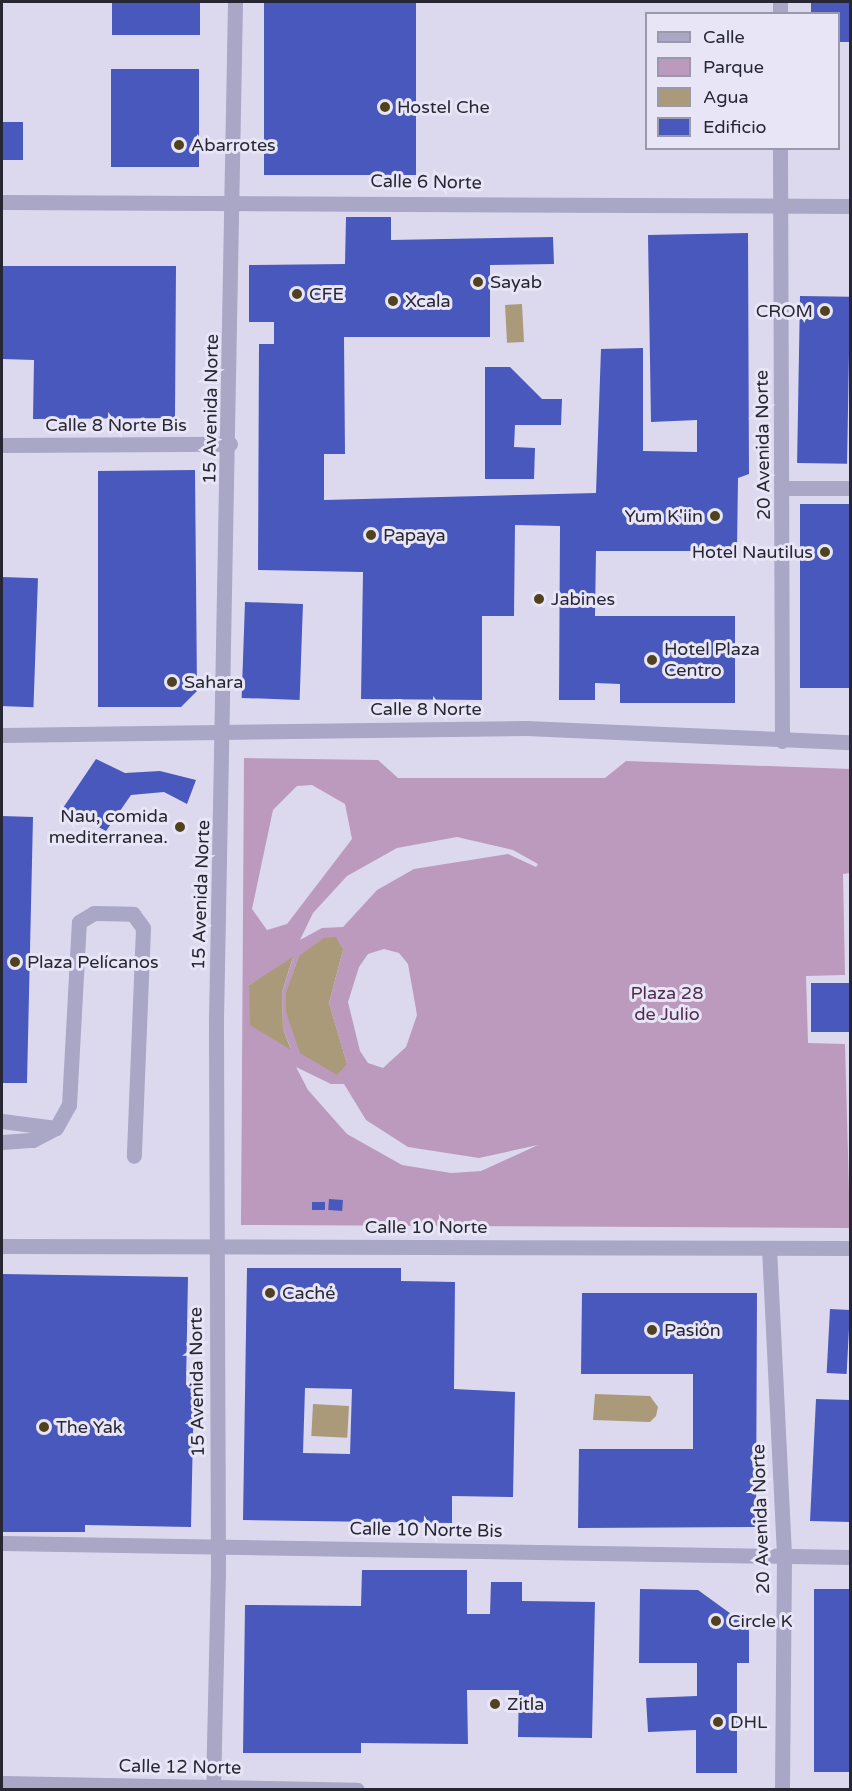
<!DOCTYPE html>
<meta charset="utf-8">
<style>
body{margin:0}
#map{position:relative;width:852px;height:1791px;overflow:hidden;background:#dcd9ef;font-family:"Varela Round",sans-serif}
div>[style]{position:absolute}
.green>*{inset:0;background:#bc9abd}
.water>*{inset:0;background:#aa9a7a;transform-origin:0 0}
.building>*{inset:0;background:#4958bd;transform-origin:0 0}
.minor>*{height:15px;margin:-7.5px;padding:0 7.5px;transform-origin:7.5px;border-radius:7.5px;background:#a9a6c6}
.dots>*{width:16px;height:16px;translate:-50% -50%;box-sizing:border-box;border:3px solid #e8e5f7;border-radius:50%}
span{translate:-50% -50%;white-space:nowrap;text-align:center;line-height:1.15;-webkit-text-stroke:6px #e8e5f7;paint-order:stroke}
.poi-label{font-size:18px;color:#262733}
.left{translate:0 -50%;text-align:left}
.right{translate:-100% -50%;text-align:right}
.street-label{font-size:18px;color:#262733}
.park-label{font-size:18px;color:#4f2c4f}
.frame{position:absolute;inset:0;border:3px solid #262733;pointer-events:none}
.legend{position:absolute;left:645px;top:12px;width:195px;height:138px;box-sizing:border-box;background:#e8e5f7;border:2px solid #9a99a9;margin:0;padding:8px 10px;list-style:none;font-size:18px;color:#262733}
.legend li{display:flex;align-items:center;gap:12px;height:30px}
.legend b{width:30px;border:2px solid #9a99a9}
</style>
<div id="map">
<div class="green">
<i style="clip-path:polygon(evenodd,244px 758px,378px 760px,398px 778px,605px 778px,626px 761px,850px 769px,850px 873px,843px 874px,845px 975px,806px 976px,808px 1043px,845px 1044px,850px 1228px,241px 1225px,244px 758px,312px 785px,345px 804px,352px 839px,287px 924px,267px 930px,252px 909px,273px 810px,297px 786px,312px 785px,244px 758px,457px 837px,513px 850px,538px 864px,536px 867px,508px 854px,414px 869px,377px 890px,343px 927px,322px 928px,300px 940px,313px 913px,347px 876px,397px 848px,457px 837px,244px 758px,384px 949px,399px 953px,408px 964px,417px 1015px,406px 1047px,383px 1068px,368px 1063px,360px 1051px,348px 1002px,359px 967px,368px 954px,384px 949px,244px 758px,343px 950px,329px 1003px,347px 1064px,286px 1012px,286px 993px,299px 956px,343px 950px,244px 758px,293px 958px,282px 992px,283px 1029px,291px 1049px,249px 985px,293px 958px,244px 758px,296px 1067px,331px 1084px,344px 1084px,366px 1120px,408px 1147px,479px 1158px,538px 1145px,481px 1171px,451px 1173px,402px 1165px,347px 1134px,308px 1090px,296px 1067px)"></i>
</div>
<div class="water">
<i style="left:522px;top:304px;width:38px;height:17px;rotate:87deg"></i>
<i style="clip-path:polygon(336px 937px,343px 950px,329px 1003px,347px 1064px,337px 1075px,300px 1053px,286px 1012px,286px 992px,299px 956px,324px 938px)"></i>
<i style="clip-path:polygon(293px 957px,282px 992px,283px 1029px,291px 1050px,250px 1025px,249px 985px)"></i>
<i style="clip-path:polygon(595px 1394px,650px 1396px,658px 1407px,656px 1416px,650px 1422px,593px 1420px)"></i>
<i style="left:313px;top:1404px;width:36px;height:32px;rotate:3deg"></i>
</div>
<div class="building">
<i style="left:112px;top:2px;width:88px;height:33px"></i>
<i style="left:264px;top:2px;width:152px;height:173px"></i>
<i style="clip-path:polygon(811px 2px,850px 2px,850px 42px,838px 42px,838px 14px,811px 14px)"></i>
<i style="left:111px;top:69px;width:88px;height:98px"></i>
<i style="left:2px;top:122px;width:21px;height:38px"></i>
<i style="clip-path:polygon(346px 217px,391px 217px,391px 240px,553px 237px,554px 264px,490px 265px,490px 337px,344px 337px,345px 454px,324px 454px,324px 500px,596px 493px,601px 349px,643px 348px,643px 451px,697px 452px,697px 420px,651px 422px,648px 235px,748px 233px,749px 474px,738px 478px,737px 551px,596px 551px,595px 616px,735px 616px,735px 703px,620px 703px,620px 684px,595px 683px,595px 700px,559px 700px,560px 526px,515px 525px,514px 616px,482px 616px,482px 700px,361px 699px,363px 572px,258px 570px,259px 344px,274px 344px,274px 322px,249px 322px,249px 265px,345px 264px)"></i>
<i style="clip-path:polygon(2px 266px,176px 266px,175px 418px,33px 419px,34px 360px,2px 359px)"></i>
<i style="left:800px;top:296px;width:50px;height:167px;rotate:1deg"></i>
<i style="clip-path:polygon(485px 367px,510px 367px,542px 399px,562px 399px,561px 425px,515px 425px,514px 447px,535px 448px,534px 479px,485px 479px)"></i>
<i style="clip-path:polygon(195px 470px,197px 691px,181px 707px,98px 707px,98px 471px)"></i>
<i style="left:850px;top:504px;width:184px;height:50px;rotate:90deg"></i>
<i style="left:2px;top:577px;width:36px;height:129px;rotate:2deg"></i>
<i style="left:245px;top:602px;width:58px;height:96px;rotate:2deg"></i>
<i style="clip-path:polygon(96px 759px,125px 773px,160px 771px,196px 780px,187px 804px,164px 792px,131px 795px,106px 831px,63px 808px)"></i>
<i style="clip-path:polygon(2px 816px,33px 817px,27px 1083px,2px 1083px)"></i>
<i style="left:811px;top:983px;width:39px;height:49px"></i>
<i style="left:329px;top:1199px;width:14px;height:11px;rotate:4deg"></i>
<i style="left:312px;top:1202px;width:13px;height:8px"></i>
<i style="clip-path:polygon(evenodd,247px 1268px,401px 1268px,401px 1281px,455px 1282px,454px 1389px,515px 1392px,513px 1497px,452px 1496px,452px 1523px,243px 1520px,247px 1268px,305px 1388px,352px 1389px,350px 1454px,303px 1453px,305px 1388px)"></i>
<i style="clip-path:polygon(2px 1274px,188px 1277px,186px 1385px,194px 1385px,191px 1527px,85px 1525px,85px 1532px,2px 1532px)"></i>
<i style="clip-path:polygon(582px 1293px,757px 1293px,756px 1527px,578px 1528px,579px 1449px,693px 1449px,693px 1374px,581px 1374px)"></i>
<i style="left:830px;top:1309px;width:20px;height:64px;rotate:3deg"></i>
<i style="clip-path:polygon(816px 1399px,850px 1400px,850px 1522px,810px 1521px)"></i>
<i style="clip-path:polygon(362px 1570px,467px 1570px,467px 1614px,490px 1614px,491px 1582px,522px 1582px,522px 1601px,595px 1602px,592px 1738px,518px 1737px,519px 1690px,467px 1690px,468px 1744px,361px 1743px,361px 1753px,243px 1753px,245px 1605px,361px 1606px)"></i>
<i style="clip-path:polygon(640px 1589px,698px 1590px,749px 1627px,749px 1663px,737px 1663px,737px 1773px,696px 1773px,696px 1730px,648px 1732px,646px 1698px,697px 1696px,697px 1663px,639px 1663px)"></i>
<i style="left:814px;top:1589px;width:36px;height:183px"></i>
</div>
<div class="minor">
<i style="left:780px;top:14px;width:12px;rotate:-90deg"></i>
<i style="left:780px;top:148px;width:593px;rotate:89.81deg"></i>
<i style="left:2px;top:202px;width:848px;rotate:0.27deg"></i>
<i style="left:2px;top:445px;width:228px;rotate:-0.3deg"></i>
<i style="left:783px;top:488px;width:67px"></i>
<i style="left:2px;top:735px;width:524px;rotate:-0.77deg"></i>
<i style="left:526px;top:728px;width:324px;rotate:2.5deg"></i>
<i style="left:2px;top:1121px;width:54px;rotate:7.4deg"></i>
<i style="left:2px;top:1142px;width:31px;rotate:-4deg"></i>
<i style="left:33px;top:1140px;width:26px;rotate:-28deg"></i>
<i style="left:56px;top:1128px;width:26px;rotate:-61deg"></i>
<i style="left:69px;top:1105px;width:183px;rotate:-86.9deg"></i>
<i style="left:79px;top:922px;width:17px;rotate:-31deg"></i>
<i style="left:94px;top:913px;width:39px;rotate:1deg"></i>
<i style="left:133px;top:914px;width:17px;rotate:54deg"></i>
<i style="left:143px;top:928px;width:228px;rotate:92.3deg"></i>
<i style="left:2px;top:1246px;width:848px;rotate:0.14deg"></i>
<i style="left:769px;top:1248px;width:310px;rotate:87.2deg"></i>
<i style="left:784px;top:1558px;width:232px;rotate:90.5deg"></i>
<i style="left:2px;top:1543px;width:848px;rotate:0.95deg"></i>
<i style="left:2px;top:1783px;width:355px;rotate:1.1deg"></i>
<i style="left:213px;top:1790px;width:215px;rotate:-88.7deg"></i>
<i style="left:218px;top:1575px;width:555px;rotate:-90.21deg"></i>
<i style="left:216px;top:1020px;width:1018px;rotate:-88.93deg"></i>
</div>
<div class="dots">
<i style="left:385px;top:107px;background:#51421f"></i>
<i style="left:179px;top:145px;background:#51421f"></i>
<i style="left:478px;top:282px;background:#51421f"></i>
<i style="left:297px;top:294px;background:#51421f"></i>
<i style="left:393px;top:301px;background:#51421f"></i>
<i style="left:825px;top:311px;background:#51421f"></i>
<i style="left:715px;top:516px;background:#51421f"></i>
<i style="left:371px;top:535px;background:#51421f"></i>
<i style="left:825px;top:552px;background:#51421f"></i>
<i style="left:539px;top:599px;background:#51421f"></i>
<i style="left:652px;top:660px;background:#51421f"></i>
<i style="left:172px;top:682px;background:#51421f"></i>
<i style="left:180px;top:827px;background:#51421f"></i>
<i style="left:15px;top:962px;background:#51421f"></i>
<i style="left:270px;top:1293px;background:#51421f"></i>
<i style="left:652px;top:1330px;background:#51421f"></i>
<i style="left:44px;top:1427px;background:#51421f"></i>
<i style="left:716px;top:1621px;background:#51421f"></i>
<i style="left:495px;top:1704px;background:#51421f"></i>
<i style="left:718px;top:1722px;background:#51421f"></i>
</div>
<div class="poi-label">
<span class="left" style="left:397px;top:107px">Hostel Che</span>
<span class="left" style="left:191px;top:145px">Abarrotes</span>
<span class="left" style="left:490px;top:282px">Sayab</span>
<span class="left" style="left:309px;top:294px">CFE</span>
<span class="left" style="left:405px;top:301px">Xcala</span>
<span class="right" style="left:813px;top:311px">CROM</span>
<span class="right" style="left:703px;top:516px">Yum K'iin</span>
<span class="left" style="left:383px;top:535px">Papaya</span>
<span class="right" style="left:813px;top:552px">Hotel Nautilus</span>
<span class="left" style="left:551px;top:599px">Jabines</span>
<span class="left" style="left:664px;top:660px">Hotel Plaza<br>Centro</span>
<span class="left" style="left:184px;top:682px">Sahara</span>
<span class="right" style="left:168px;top:827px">Nau, comida<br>mediterranea.</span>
<span class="left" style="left:27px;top:962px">Plaza Pelícanos</span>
<span class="left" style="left:282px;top:1293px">Caché</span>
<span class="left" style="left:664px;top:1330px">Pasión</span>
<span class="left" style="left:56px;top:1427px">The Yak</span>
<span class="left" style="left:728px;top:1621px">Circle K</span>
<span class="left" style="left:507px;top:1704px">Zitla</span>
<span class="left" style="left:730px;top:1722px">DHL</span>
</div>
<div class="street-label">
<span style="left:426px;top:182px;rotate:1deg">Calle 6 Norte</span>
<span style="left:211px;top:409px;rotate:-89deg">15 Avenida Norte</span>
<span style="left:116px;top:425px">Calle 8 Norte Bis</span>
<span style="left:763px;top:445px;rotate:-91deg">20 Avenida Norte</span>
<span style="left:426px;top:709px">Calle 8 Norte</span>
<span style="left:201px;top:895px;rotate:-88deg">15 Avenida Norte</span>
<span style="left:426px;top:1227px">Calle 10 Norte</span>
<span style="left:197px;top:1382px;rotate:-91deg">15 Avenida Norte</span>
<span style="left:761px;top:1519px;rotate:-92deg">20 Avenida Norte</span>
<span style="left:426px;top:1530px;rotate:1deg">Calle 10 Norte Bis</span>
<span style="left:180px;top:1767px;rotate:1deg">Calle 12 Norte</span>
</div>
<div class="park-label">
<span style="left:667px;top:1004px">Plaza 28<br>de Julio</span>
</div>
<div class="frame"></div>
<ul class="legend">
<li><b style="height:8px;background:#a9a6c6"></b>Calle</li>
<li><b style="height:16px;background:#bc9abd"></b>Parque</li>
<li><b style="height:16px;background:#aa9a7a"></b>Agua</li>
<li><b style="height:16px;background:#4958bd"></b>Edificio</li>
</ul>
</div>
